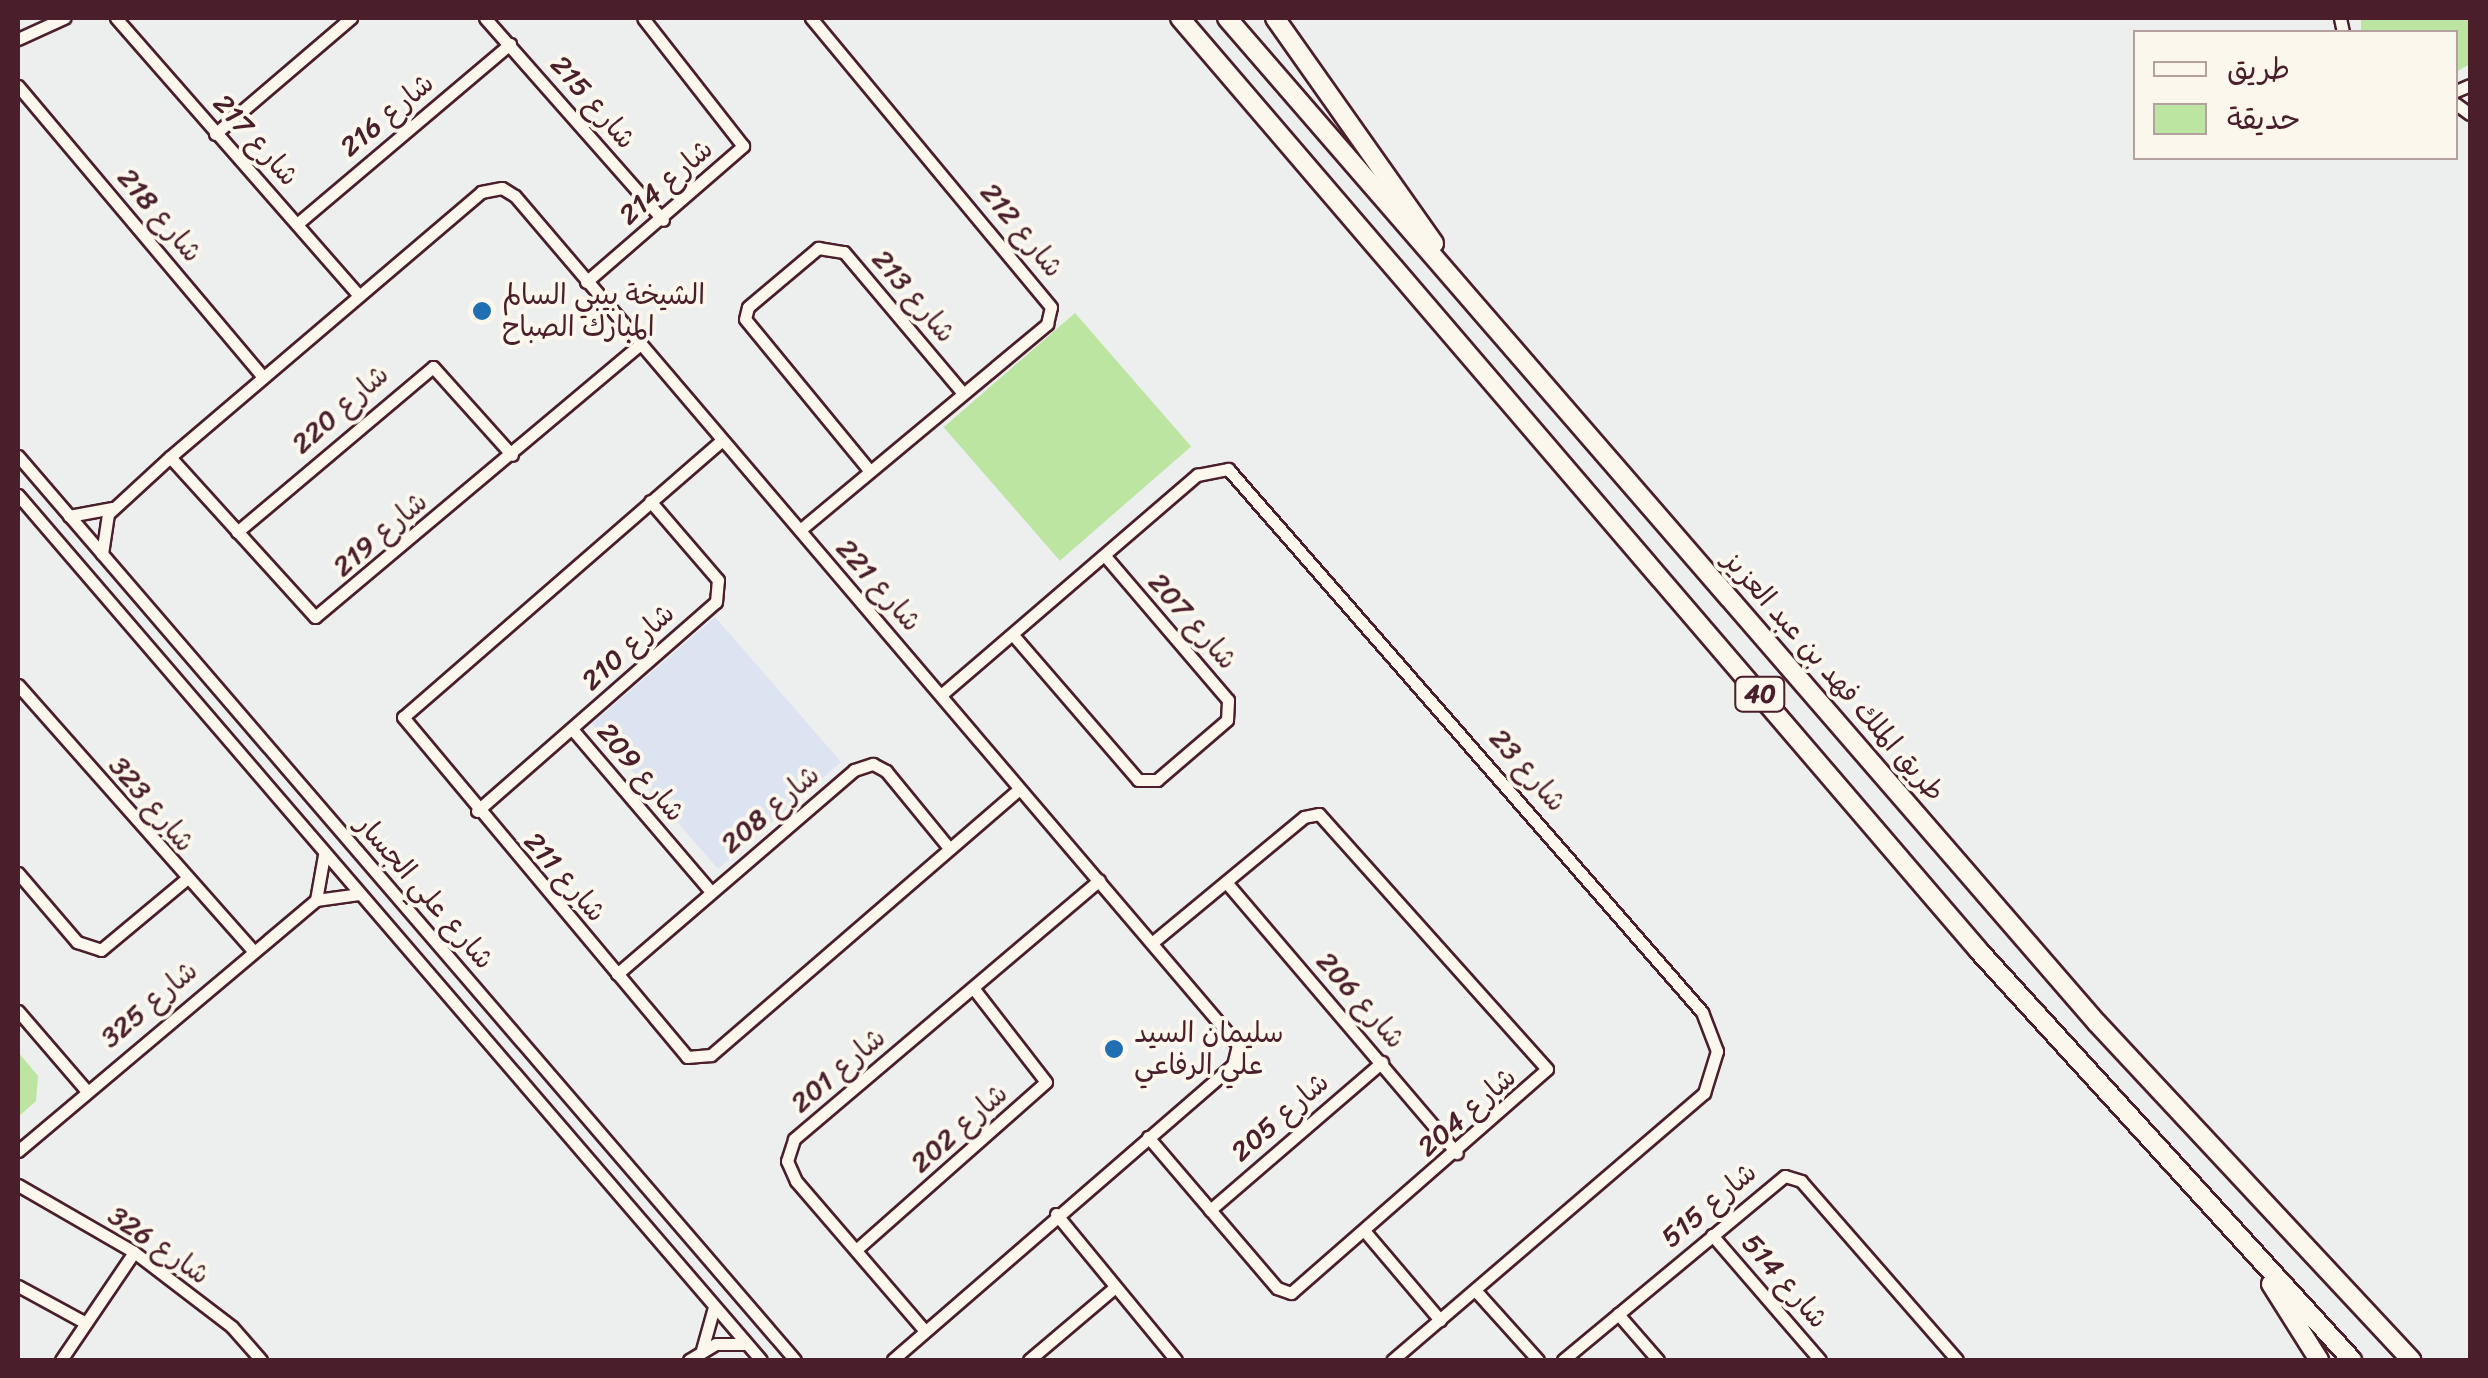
<!DOCTYPE html>
<meta charset="utf-8">
<style>
body{margin:0}
#map{position:relative;width:2488px;height:1378px;overflow:hidden;background:#edeeee;font-family:Sriracha,"Playpen Sans Arabic",sans-serif}
div>[style]{position:absolute}
.built>*{inset:0;background:#dce3f1;transform-origin:0 0}
.green>*{inset:0;background:#bbe5a1;transform-origin:0 0}
.roads{filter:drop-shadow(2px 0 #4a1f2b) drop-shadow(-2px 0 #4a1f2b) drop-shadow(0 2px #4a1f2b) drop-shadow(0 -2px #4a1f2b)}
.minor>*{height:11px;margin:-5.5px;padding:0 5.5px;transform-origin:5.5px;border-radius:5.5px;background:#fbf7ec}
.highway>*{height:18px;margin:-9px;padding:0 9px;transform-origin:9px;border-radius:9px;background:#fbf7ec}
.dots>*{width:28px;height:28px;translate:-50% -50%;box-sizing:border-box;border:5px solid #fbf7ec;border-radius:50%}
span{translate:-50% -50%;white-space:nowrap;text-align:center;line-height:1.15;-webkit-text-stroke:8px #fbf7ec;paint-order:stroke}
.shield-label span{padding:2px 8px;background:#fbf7ec;border:2px solid;border-radius:8px;-webkit-text-stroke-width:0}
.shield-label{font-size:25px;color:#4a1f2b;font-weight:700}
.street-label{font-size:28px;color:#4a1f2b}
.poi-label{font-size:28px;color:#4a1f2b}
.left{translate:0 -50%;text-align:left}
.frame{position:absolute;inset:0;border:20px solid #4a1f2b;pointer-events:none}
.legend{position:absolute;left:2133px;top:30px;width:325px;height:130px;box-sizing:border-box;background:#fbf7ec;border:2px solid #b4a19f;margin:0;padding:12px 18px;list-style:none;font-size:30px;color:#4a1f2b}
.legend li{display:flex;align-items:center;gap:20px;height:50px}
.legend b{width:50px;border:2px solid #b4a19f}
</style>
<div id="map">
<div class="built">
<i style="left:715px;top:617px;width:192px;height:163px;rotate:49deg"></i>
</div>
<div class="green">
<i style="clip-path:polygon(2361px 18px,2470px 18px,2470px 64px,2456px 72px,2456px 32px,2361px 32px)"></i>
<i style="left:1075px;top:313px;width:177px;height:174px;rotate:49deg"></i>
<i style="clip-path:polygon(18px 1052px,38px 1076px,36px 1101px,18px 1117px)"></i>
</div>
<div class="roads">
<div class="minor">
<i style="left:116px;top:18px;width:369px;rotate:48.8deg"></i>
<i style="left:485px;top:18px;width:269px;rotate:48.6deg"></i>
<i style="left:2340px;top:18px;width:14px;rotate:78deg"></i>
<i style="left:18px;top:39px;width:51px;rotate:-24.5deg"></i>
<i style="left:18px;top:86px;width:380px;rotate:49.9deg"></i>
<i style="left:2456px;top:91px;width:15px;rotate:-23deg"></i>
<i style="left:2456px;top:104px;width:17px;rotate:36deg"></i>
<i style="left:215px;top:134px;width:179px;rotate:-40.5deg"></i>
<i style="left:297px;top:224px;width:279px;rotate:-40.2deg"></i>
<i style="left:586px;top:282px;width:208px;rotate:-40.9deg"></i>
<i style="left:743px;top:146px;width:162px;rotate:-128deg"></i>
<i style="left:721px;top:441px;width:421px;rotate:139deg"></i>
<i style="left:403px;top:717px;width:443px;rotate:50.1deg"></i>
<i style="left:687px;top:1057px;width:24px;rotate:-5deg"></i>
<i style="left:711px;top:1055px;width:407px;rotate:-40.8deg"></i>
<i style="left:18px;top:456px;width:1192px;rotate:49.32deg"></i>
<i style="left:170px;top:457px;width:216px;rotate:47.8deg"></i>
<i style="left:315px;top:617px;width:423px;rotate:-40deg"></i>
<i style="left:869px;top:470px;width:195px;rotate:-129.4deg"></i>
<i style="left:745px;top:319px;width:12px;rotate:-76deg"></i>
<i style="left:748px;top:307px;width:92px;rotate:-40.1deg"></i>
<i style="left:818px;top:248px;width:26px;rotate:9deg"></i>
<i style="left:844px;top:252px;width:183px;rotate:49.9deg"></i>
<i style="left:18px;top:495px;width:1140px;rotate:49.34deg"></i>
<i style="left:69px;top:516px;width:44px;rotate:-10.5deg"></i>
<i style="left:800px;top:530px;width:322px;rotate:-39.8deg"></i>
<i style="left:1047px;top:324px;width:17px;rotate:-77deg"></i>
<i style="left:1051px;top:307px;width:376px;rotate:-129.7deg"></i>
<i style="left:237px;top:532px;width:256px;rotate:-40.1deg"></i>
<i style="left:433px;top:367px;width:118px;rotate:48.1deg"></i>
<i style="left:102px;top:554px;width:40px;rotate:-81.5deg"></i>
<i style="left:108px;top:514px;width:84px;rotate:-42.6deg"></i>
<i style="left:170px;top:457px;width:409px;rotate:-40.4deg"></i>
<i style="left:481px;top:192px;width:21px;rotate:-11deg"></i>
<i style="left:502px;top:188px;width:15px;rotate:32deg"></i>
<i style="left:515px;top:196px;width:1115px;rotate:49.58deg"></i>
<i style="left:1238px;top:1045px;width:21px;rotate:104deg"></i>
<i style="left:1233px;top:1065px;width:450px;rotate:139.1deg"></i>
<i style="left:1013px;top:635px;width:191px;rotate:49.2deg"></i>
<i style="left:1138px;top:780px;width:19px"></i>
<i style="left:1157px;top:780px;width:92px;rotate:-40.6deg"></i>
<i style="left:1227px;top:720px;width:20px;rotate:-87deg"></i>
<i style="left:1228px;top:700px;width:189px;rotate:-130.5deg"></i>
<i style="left:18px;top:685px;width:355px;rotate:48.5deg"></i>
<i style="left:941px;top:695px;width:338px;rotate:-40.7deg"></i>
<i style="left:1197px;top:475px;width:32px;rotate:-11deg"></i>
<i style="left:1228px;top:469px;width:721px;rotate:48.88deg"></i>
<i style="left:1702px;top:1012px;width:42px;rotate:69deg"></i>
<i style="left:1717px;top:1051px;width:44px;rotate:107.2deg"></i>
<i style="left:1704px;top:1093px;width:410px;rotate:139.4deg"></i>
<i style="left:572px;top:729px;width:214px;rotate:49.5deg"></i>
<i style="left:477px;top:811px;width:317px;rotate:-41.2deg"></i>
<i style="left:716px;top:602px;width:22px;rotate:-85deg"></i>
<i style="left:718px;top:580px;width:104px;rotate:-130.7deg"></i>
<i style="left:18px;top:873px;width:91px;rotate:49.5deg"></i>
<i style="left:77px;top:942px;width:25px;rotate:18deg"></i>
<i style="left:101px;top:950px;width:109px;rotate:-39.8deg"></i>
<i style="left:1226px;top:882px;width:356px;rotate:49.6deg"></i>
<i style="left:316px;top:900px;width:46px;rotate:-79.9deg"></i>
<i style="left:617px;top:974px;width:313px;rotate:-40.7deg"></i>
<i style="left:854px;top:770px;width:20px;rotate:-18deg"></i>
<i style="left:873px;top:764px;width:15px;rotate:28deg"></i>
<i style="left:886px;top:771px;width:99px;rotate:50.7deg"></i>
<i style="left:18px;top:1011px;width:103px;rotate:49.3deg"></i>
<i style="left:1148px;top:1137px;width:199px;rotate:49.5deg"></i>
<i style="left:1277px;top:1288px;width:15px;rotate:20deg"></i>
<i style="left:1291px;top:1293px;width:340px;rotate:-41.2deg"></i>
<i style="left:1547px;top:1069px;width:342px;rotate:-131.8deg"></i>
<i style="left:1319px;top:814px;width:15px;rotate:169deg"></i>
<i style="left:1304px;top:817px;width:196px;rotate:140.4deg"></i>
<i style="left:18px;top:1151px;width:390px;rotate:-40.1deg"></i>
<i style="left:316px;top:900px;width:43px;rotate:-7.9deg"></i>
<i style="left:18px;top:1185px;width:134px;rotate:30deg"></i>
<i style="left:134px;top:1252px;width:123px;rotate:37.4deg"></i>
<i style="left:232px;top:1327px;width:44px;rotate:48.7deg"></i>
<i style="left:1210px;top:1210px;width:227px;rotate:-40.7deg"></i>
<i style="left:1056px;top:1214px;width:189px;rotate:50.6deg"></i>
<i style="left:1367px;top:1234px;width:113px;rotate:49.7deg"></i>
<i style="left:1712px;top:1235px;width:165px;rotate:49.2deg"></i>
<i style="left:857px;top:1249px;width:252px;rotate:-41.5deg"></i>
<i style="left:1046px;top:1082px;width:119px;rotate:-127.8deg"></i>
<i style="left:18px;top:1286px;width:77px;rotate:28.6deg"></i>
<i style="left:1475px;top:1290px;width:94px;rotate:48deg"></i>
<i style="left:1618px;top:1314px;width:61px;rotate:49deg"></i>
<i style="left:925px;top:1331px;width:198px;rotate:-130.7deg"></i>
<i style="left:796px;top:1181px;width:22px;rotate:-114deg"></i>
<i style="left:787px;top:1161px;width:23px;rotate:-72deg"></i>
<i style="left:794px;top:1139px;width:400px;rotate:-40.3deg"></i>
<i style="left:702px;top:1350px;width:45px;rotate:-74.4deg"></i>
<i style="left:61px;top:1360px;width:130px;rotate:-55.9deg"></i>
<i style="left:689px;top:1360px;width:31px;rotate:-31deg"></i>
<i style="left:716px;top:1344px;width:30px"></i>
<i style="left:1029px;top:1360px;width:111px;rotate:-40.3deg"></i>
<i style="left:1563px;top:1360px;width:288px;rotate:-39.7deg"></i>
<i style="left:1785px;top:1176px;width:17px;rotate:17deg"></i>
<i style="left:1801px;top:1181px;width:237px;rotate:48.9deg"></i>
</div>
<div class="highway">
<i style="left:1180px;top:18px;width:1228px;rotate:49.42deg"></i>
<i style="left:1979px;top:951px;width:554px;rotate:47.64deg"></i>
<i style="left:1227px;top:18px;width:1329px;rotate:49.12deg"></i>
<i style="left:2097px;top:1023px;width:461px;rotate:47deg"></i>
<i style="left:1275px;top:18px;width:276px;rotate:54.8deg"></i>
<i style="left:2271px;top:1284px;width:90px;rotate:57.7deg"></i>
</div>
</div>
<div class="dots">
<i style="left:482px;top:311px;background:#1f6fb2"></i>
<i style="left:1114px;top:1049px;background:#1f6fb2"></i>
</div>
<div class="shield-label">
<span style="left:1760px;top:694px">40</span>
</div>
<div class="street-label">
<span style="left:593px;top:102px;rotate:49deg">شارع 215</span>
<span style="left:387px;top:115px;rotate:-40deg">شارع 216</span>
<span style="left:256px;top:140px;rotate:48deg">شارع 217</span>
<span style="left:666px;top:182px;rotate:-41deg">شارع 214</span>
<span style="left:160px;top:215px;rotate:50deg">شارع 218</span>
<span style="left:1022px;top:230px;rotate:51deg">شارع 212</span>
<span style="left:914px;top:296px;rotate:50deg">شارع 213</span>
<span style="left:340px;top:409px;rotate:-41deg">شارع 220</span>
<span style="left:380px;top:534px;rotate:-40deg">شارع 219</span>
<span style="left:879px;top:585px;rotate:49deg">شارع 221</span>
<span style="left:1193px;top:621px;rotate:49deg">شارع 207</span>
<span style="left:628px;top:647px;rotate:-42deg">شارع 210</span>
<span style="left:1834px;top:676px;rotate:49deg">طريق الملك فهد بن عبد العزيز</span>
<span style="left:1528px;top:770px;rotate:49deg">شارع 23</span>
<span style="left:641px;top:772px;rotate:50deg">شارع 209</span>
<span style="left:152px;top:804px;rotate:50deg">شارع 323</span>
<span style="left:770px;top:809px;rotate:-40deg">شارع 208</span>
<span style="left:565px;top:877px;rotate:49deg">شارع 211</span>
<span style="left:425px;top:892px;rotate:49deg">شارع علي الجسار</span>
<span style="left:1361px;top:1000px;rotate:49deg">شارع 206</span>
<span style="left:149px;top:1004px;rotate:-40deg">شارع 325</span>
<span style="left:838px;top:1070px;rotate:-40deg">شارع 201</span>
<span style="left:1467px;top:1112px;rotate:-41deg">شارع 204</span>
<span style="left:1280px;top:1117px;rotate:-41deg">شارع 205</span>
<span style="left:959px;top:1128px;rotate:-41deg">شارع 202</span>
<span style="left:1709px;top:1205px;rotate:-40deg">شارع 515</span>
<span style="left:159px;top:1245px;rotate:35deg">شارع 326</span>
<span style="left:1785px;top:1281px;rotate:49deg">شارع 514</span>
</div>
<div class="poi-label">
<span class="left" style="left:502px;top:311px">الشيخة بيبي السالم<br>المبارك الصباح</span>
<span class="left" style="left:1134px;top:1049px">سليمان السيد<br>علي الرفاعي</span>
</div>
<div class="frame"></div>
<ul class="legend">
<li><b style="height:12px;background:#fbf7ec"></b>طريق</li>
<li><b style="height:28px;background:#bbe5a1"></b>حديقة</li>
</ul>
</div>
